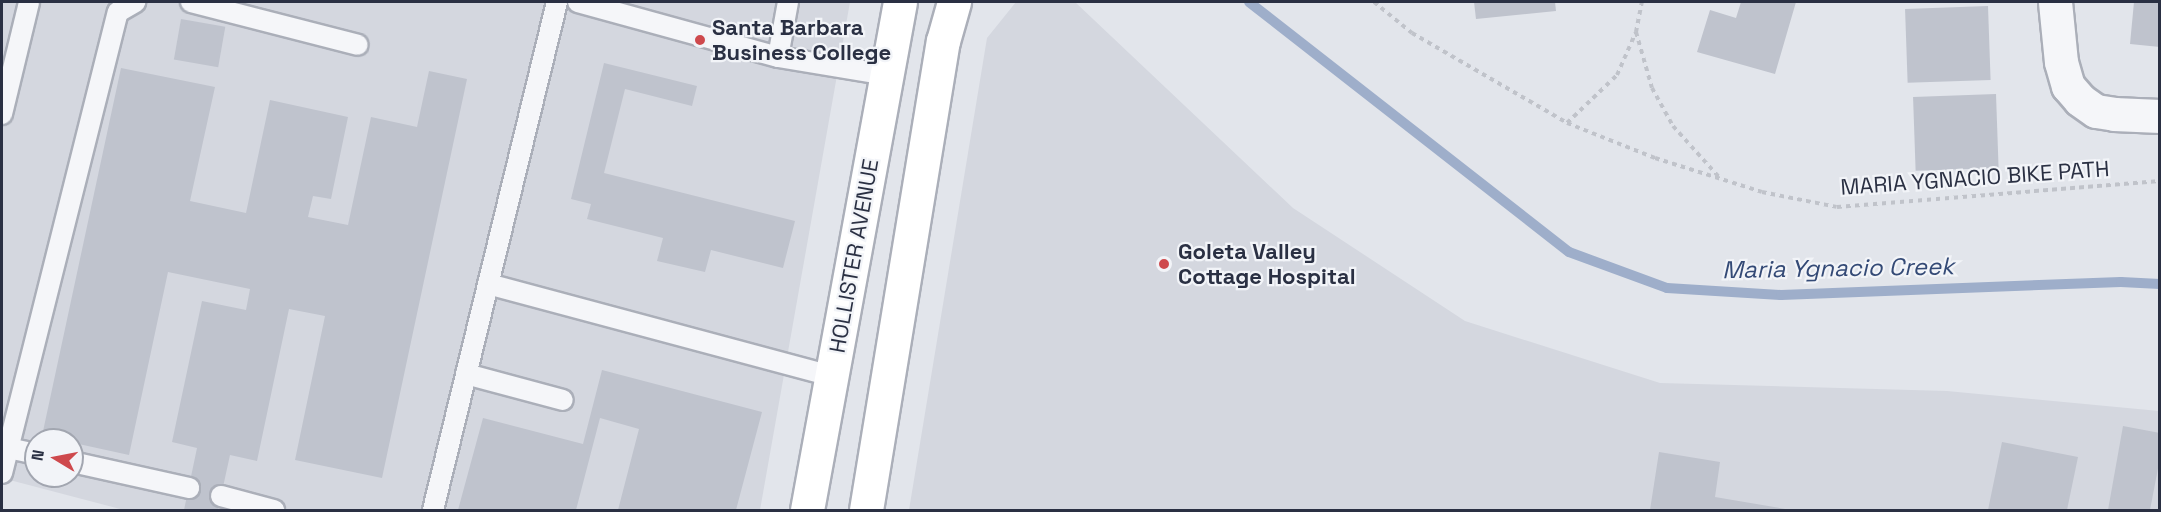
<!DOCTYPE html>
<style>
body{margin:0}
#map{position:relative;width:2161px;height:512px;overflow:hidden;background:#e2e5eb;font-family:"Space Grotesk",sans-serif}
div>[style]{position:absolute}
.built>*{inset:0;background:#d4d7df}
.stream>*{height:10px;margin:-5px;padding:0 5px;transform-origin:5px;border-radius:5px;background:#9eaeca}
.building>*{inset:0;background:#bfc3cd;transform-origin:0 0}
.path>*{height:4px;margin-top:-2px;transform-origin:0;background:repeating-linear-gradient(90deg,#c0c3ca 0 4.5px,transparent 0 9px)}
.roads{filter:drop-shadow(2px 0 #abafb9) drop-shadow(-2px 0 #abafb9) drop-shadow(0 2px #abafb9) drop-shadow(0 -2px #abafb9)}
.lane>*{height:20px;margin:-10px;padding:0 10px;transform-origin:10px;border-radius:10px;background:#f5f6f9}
.street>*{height:33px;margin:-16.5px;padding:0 16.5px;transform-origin:16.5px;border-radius:16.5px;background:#f5f6f9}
.secondary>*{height:33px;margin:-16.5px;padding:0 16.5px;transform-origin:16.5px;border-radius:16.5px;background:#fff}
.dots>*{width:16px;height:16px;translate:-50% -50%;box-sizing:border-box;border:3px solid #f2f4f8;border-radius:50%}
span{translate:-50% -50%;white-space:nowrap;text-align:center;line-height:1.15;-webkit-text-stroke:4.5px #f2f4f8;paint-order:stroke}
.poi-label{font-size:22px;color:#2a3043;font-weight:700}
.left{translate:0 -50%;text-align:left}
.street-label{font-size:22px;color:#2a3043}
.water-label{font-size:24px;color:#344a76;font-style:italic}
.frame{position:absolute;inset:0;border:3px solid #2a3043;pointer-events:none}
.north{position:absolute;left:24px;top:428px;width:60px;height:60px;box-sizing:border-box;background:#f2f4f8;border:2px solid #a2a6b0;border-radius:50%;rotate:280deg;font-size:16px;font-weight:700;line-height:24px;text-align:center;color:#2a3043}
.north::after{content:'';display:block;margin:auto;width:21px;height:27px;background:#ce494d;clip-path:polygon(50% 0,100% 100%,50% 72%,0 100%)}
</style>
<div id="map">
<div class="built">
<i style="clip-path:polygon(evenodd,2px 2px,850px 2px,760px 510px,124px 510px,2px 478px,2px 2px,36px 440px,72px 440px,72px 476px,36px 476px,36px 440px)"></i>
<i style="clip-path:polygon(1016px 2px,1075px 2px,1293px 208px,1465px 321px,1660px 383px,1947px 391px,2159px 411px,2159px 510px,909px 510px,987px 38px)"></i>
</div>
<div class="stream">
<i style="left:1249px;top:2px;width:406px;rotate:38deg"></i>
<i style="left:1569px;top:252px;width:104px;rotate:20.2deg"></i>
<i style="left:1667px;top:288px;width:114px;rotate:3.5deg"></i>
<i style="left:1781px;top:295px;width:340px;rotate:-2.2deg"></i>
<i style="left:2121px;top:282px;width:39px;rotate:3deg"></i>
</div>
<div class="building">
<i style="clip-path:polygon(1474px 2px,1555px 2px,1556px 11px,1476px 19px)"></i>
<i style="clip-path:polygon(1741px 2px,1796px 2px,1775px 74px,1697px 52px,1710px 10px,1736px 18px)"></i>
<i style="clip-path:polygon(2134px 2px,2160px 2px,2160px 47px,2130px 44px)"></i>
<i style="left:1988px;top:6px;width:74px;height:83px;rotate:88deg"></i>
<i style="left:181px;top:19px;width:45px;height:41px;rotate:10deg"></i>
<i style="clip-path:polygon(604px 63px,697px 86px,692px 106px,625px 89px,604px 173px,795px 221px,783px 268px,711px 250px,705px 272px,657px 261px,663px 238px,587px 219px,591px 204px,571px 199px)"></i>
<i style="clip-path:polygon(121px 68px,215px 87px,190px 201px,246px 213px,270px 100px,348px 117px,331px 199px,313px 196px,308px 217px,348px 225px,371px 117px,417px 127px,429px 71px,467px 79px,382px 478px,295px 460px,325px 316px,289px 309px,257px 461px,230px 455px,218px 510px,184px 510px,197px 448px,172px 442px,202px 301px,246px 310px,250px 289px,168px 272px,129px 455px,42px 436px)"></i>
<i style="left:1996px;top:94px;width:74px;height:83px;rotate:88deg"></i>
<i style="clip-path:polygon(602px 370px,762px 412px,736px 510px,618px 510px,639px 429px,600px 418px,576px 510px,458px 510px,483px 418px,583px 444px)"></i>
<i style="clip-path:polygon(2123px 426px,2160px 433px,2160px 458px,2150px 510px,2108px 510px)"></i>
<i style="clip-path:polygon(2002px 442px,2078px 457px,2067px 510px,1988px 510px)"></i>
<i style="clip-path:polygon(1659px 452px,1720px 462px,1715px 497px,1791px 510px,1650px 510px)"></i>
</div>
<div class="path">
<i style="left:1374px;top:2px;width:49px;rotate:39.2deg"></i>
<i style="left:1412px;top:33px;width:179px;rotate:30.1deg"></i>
<i style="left:1567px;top:123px;width:95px;rotate:21.7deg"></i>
<i style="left:1655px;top:158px;width:112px;rotate:17.6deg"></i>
<i style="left:1762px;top:192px;width:76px;rotate:11.3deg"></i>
<i style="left:1837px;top:207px;width:324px;rotate:-4.6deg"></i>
<i style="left:1636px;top:32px;width:58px;rotate:74.1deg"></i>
<i style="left:1652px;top:88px;width:43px;rotate:61.1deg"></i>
<i style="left:1673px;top:126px;width:69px;rotate:48deg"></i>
<i style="left:1567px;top:123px;width:69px;rotate:-43.8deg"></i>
<i style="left:1617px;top:75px;width:47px;rotate:-66.2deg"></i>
<i style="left:1636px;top:32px;width:31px;rotate:-79deg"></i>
</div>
<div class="roads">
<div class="lane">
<i style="left:191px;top:2px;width:172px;rotate:14.4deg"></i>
<i style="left:578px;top:2px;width:207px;rotate:15.4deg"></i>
<i style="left:778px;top:57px;width:110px;rotate:9.4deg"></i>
<i style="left:778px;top:57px;width:56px;rotate:-79.7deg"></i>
<i style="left:2px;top:114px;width:115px;rotate:-76.4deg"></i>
<i style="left:488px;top:284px;width:356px;rotate:15deg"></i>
<i style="left:466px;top:374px;width:100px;rotate:15deg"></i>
<i style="left:8px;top:448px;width:29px;rotate:12deg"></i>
<i style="left:72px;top:462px;width:120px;rotate:12.5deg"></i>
<i style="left:2px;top:473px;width:475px;rotate:-75.9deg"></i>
<i style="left:118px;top:12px;width:20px;rotate:-30deg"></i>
<i style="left:221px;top:496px;width:55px;rotate:14.8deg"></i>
<i style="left:433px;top:510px;width:523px;rotate:-76.28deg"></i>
</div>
<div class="street">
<i style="left:2055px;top:2px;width:60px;rotate:84.3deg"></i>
<i style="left:2061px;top:62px;width:25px;rotate:74deg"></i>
<i style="left:2068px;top:86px;width:18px;rotate:49deg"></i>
<i style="left:2080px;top:100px;width:19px;rotate:35deg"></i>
<i style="left:2096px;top:111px;width:18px;rotate:9deg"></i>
<i style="left:2114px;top:114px;width:46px;rotate:2.5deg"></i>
</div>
<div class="secondary">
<i style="left:807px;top:510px;width:516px;rotate:-79.63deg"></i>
<i style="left:866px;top:510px;width:475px;rotate:-80.7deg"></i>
<i style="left:943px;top:41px;width:41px;rotate:-74.2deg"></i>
</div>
</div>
<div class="dots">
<i style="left:700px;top:40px;background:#ce494d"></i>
<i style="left:1164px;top:264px;background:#ce494d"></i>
</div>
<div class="poi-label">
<span class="left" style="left:712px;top:40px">Santa Barbara<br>Business College</span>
<span class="left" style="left:1178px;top:264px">Goleta Valley<br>Cottage Hospital</span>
</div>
<div class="street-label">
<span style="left:1975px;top:178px;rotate:-4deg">MARIA YGNACIO BIKE PATH</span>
<span style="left:854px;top:256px;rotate:-80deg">HOLLISTER AVENUE</span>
</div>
<div class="water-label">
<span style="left:1838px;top:268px;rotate:-1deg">Maria Ygnacio Creek</span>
</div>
<div class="frame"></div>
<div class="north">N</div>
</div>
